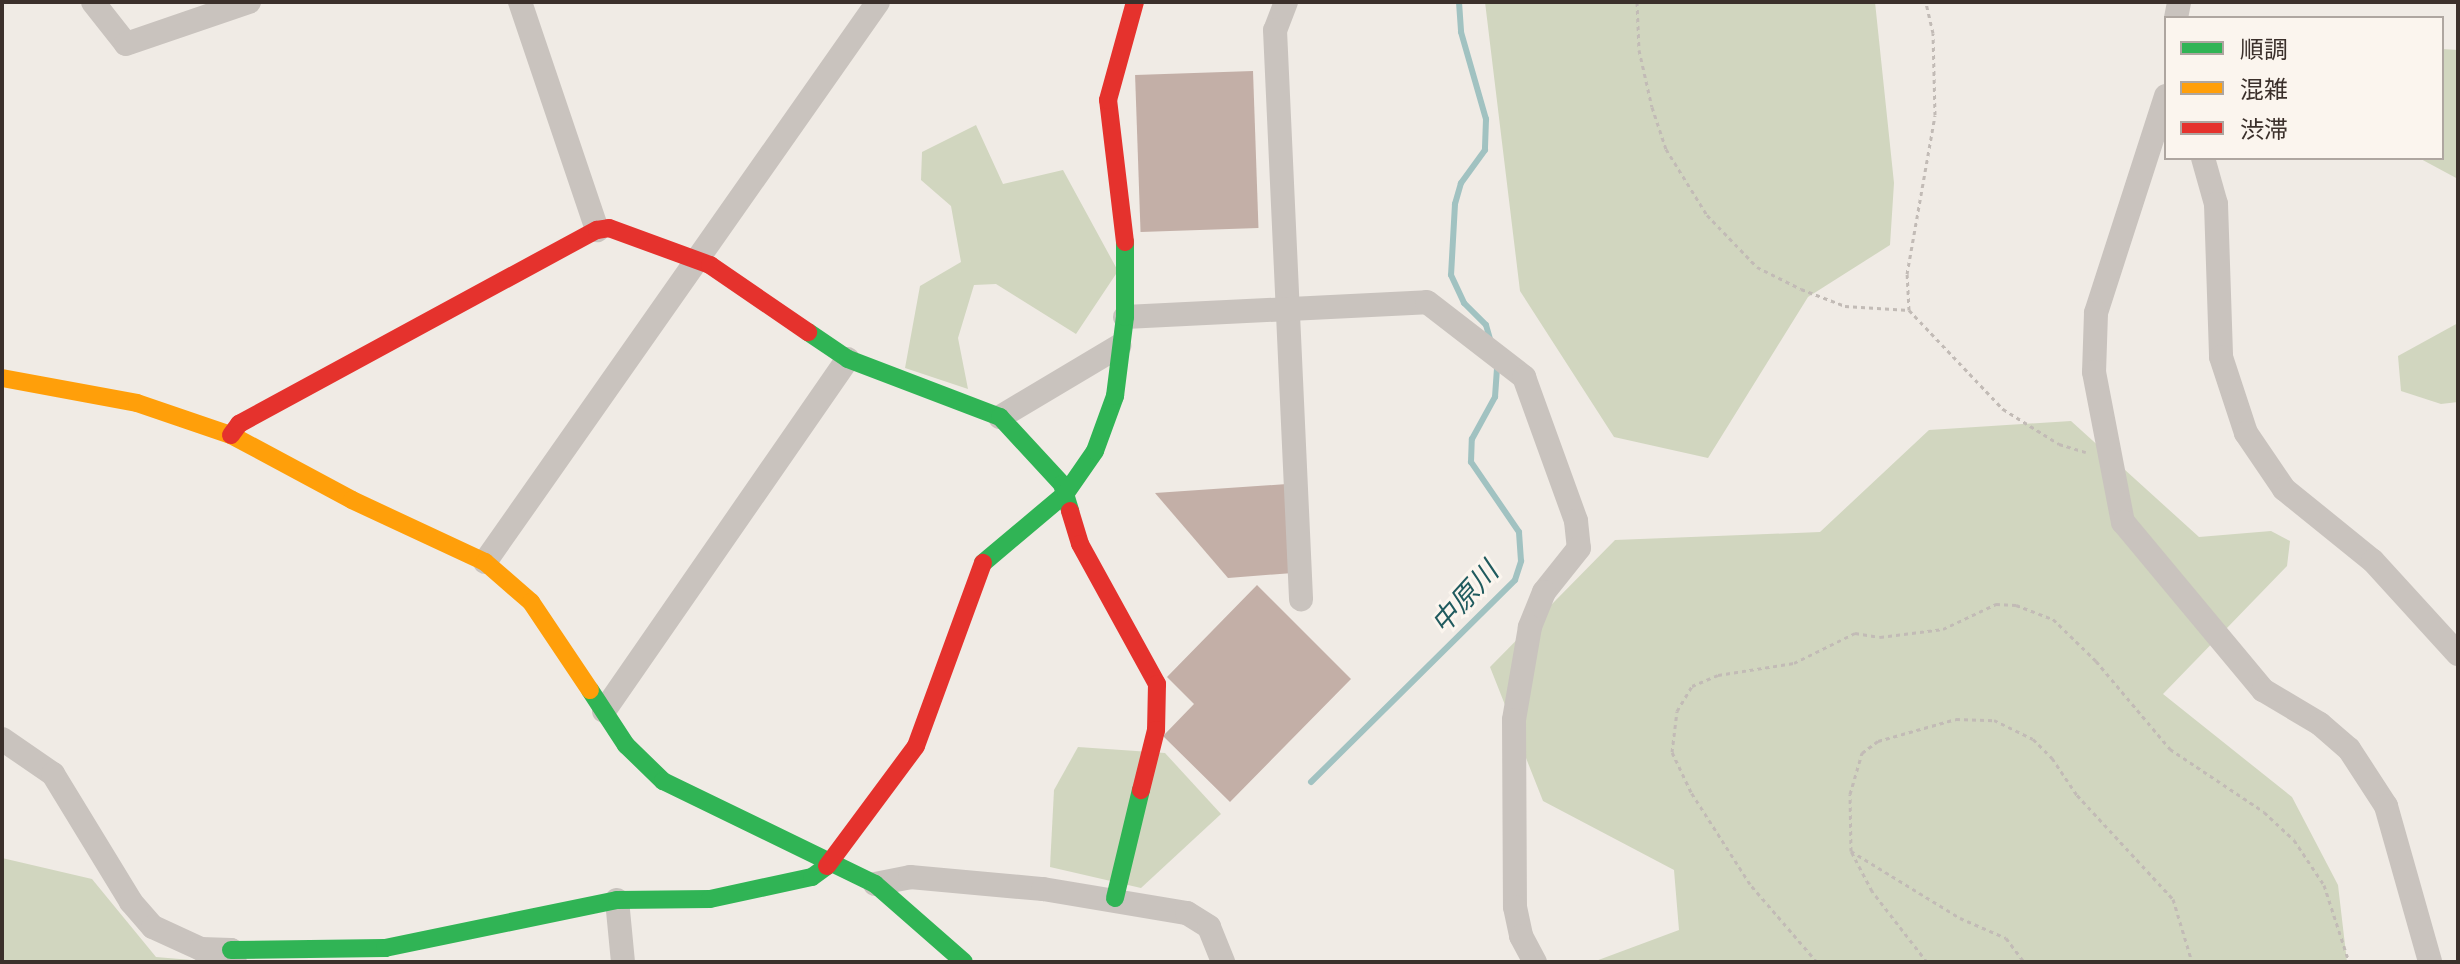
<!DOCTYPE html>
<meta charset="utf-8">
<style>
body{margin:0}
#map{position:relative;width:2460px;height:964px;overflow:hidden;background:#f0ebe5;font-family:Poppins,"Noto Sans JP",sans-serif}
div>[style]{position:absolute}
.green>*{inset:0;background:#d1d6bf}
.stream>*{height:6px;margin:-3px;padding:0 3px;transform-origin:3px;border-radius:3px;background:#a1c2c1}
.building>*{inset:0;background:#c3afa7;transform-origin:0 0}
.path>*{height:3px;margin-top:-1.5px;transform-origin:0;background:repeating-linear-gradient(90deg,#c2bbb6 0 4px,transparent 0 8px)}
.street>*{height:24px;margin:-12px;padding:0 12px;transform-origin:12px;border-radius:12px;background:#c9c3be}
.fast>*{height:18px;margin:-9px;padding:0 9px;transform-origin:9px;border-radius:9px;background:#30b455}
.slow>*{height:18px;margin:-9px;padding:0 9px;transform-origin:9px;border-radius:9px;background:#ff9f0a}
.jam>*{height:18px;margin:-9px;padding:0 9px;transform-origin:9px;border-radius:9px;background:#e5322d}
span{translate:-50% -50%;white-space:nowrap;text-align:center;line-height:1.15;-webkit-text-stroke:6px #fbf5ee;paint-order:stroke}
.water-label{font-size:28px;color:#1f5a5e;font-style:italic}
.frame{position:absolute;inset:0;border:4px solid #3b302b;pointer-events:none}
.legend{position:absolute;left:2164px;top:16px;width:280px;height:144px;box-sizing:border-box;background:#fbf5ee;border:2px solid #aea6a0;margin:0;padding:10px 14px;list-style:none;font-size:24px;color:#3b302b}
.legend li{display:flex;align-items:center;gap:16px;height:40px}
.legend b{width:40px;border:2px solid #aea6a0}
</style>
<div id="map">
<div class="green">
<i style="clip-path:polygon(1485px 2px,1875px 2px,1894px 183px,1890px 245px,1808px 297px,1708px 458px,1614px 437px,1520px 291px)"></i>
<i style="clip-path:polygon(2442px 49px,2458px 50px,2458px 179px,2419px 158px,2442px 158px)"></i>
<i style="clip-path:polygon(976px 125px,1003px 184px,1063px 170px,1118px 271px,1076px 334px,996px 284px,974px 285px,958px 338px,968px 389px,905px 368px,920px 286px,961px 262px,951px 206px,921px 180px,922px 152px)"></i>
<i style="clip-path:polygon(2458px 323px,2458px 402px,2441px 404px,2401px 391px,2398px 356px)"></i>
<i style="clip-path:polygon(2071px 421px,2199px 537px,2271px 531px,2290px 541px,2287px 566px,2163px 694px,2292px 797px,2338px 885px,2347px 962px,1593px 962px,1679px 930px,1674px 870px,1543px 801px,1490px 667px,1615px 540px,1820px 532px,1929px 430px)"></i>
<i style="clip-path:polygon(1078px 747px,1165px 753px,1221px 814px,1141px 888px,1050px 867px,1054px 790px)"></i>
<i style="clip-path:polygon(2px 858px,92px 879px,156px 957px,215px 962px,2px 962px)"></i>
</div>
<div class="stream">
<i style="left:1459px;top:2px;width:30px;rotate:86deg"></i>
<i style="left:1461px;top:32px;width:91px;rotate:74deg"></i>
<i style="left:1486px;top:119px;width:31px;rotate:92deg"></i>
<i style="left:1485px;top:150px;width:41px;rotate:126deg"></i>
<i style="left:1461px;top:183px;width:22px;rotate:106deg"></i>
<i style="left:1455px;top:204px;width:71px;rotate:93.2deg"></i>
<i style="left:1451px;top:275px;width:31px;rotate:65deg"></i>
<i style="left:1464px;top:303px;width:31px;rotate:45deg"></i>
<i style="left:1486px;top:325px;width:19px;rotate:74deg"></i>
<i style="left:1311px;top:782px;width:287px;rotate:-44.7deg"></i>
<i style="left:1515px;top:580px;width:20px;rotate:-72deg"></i>
<i style="left:1521px;top:561px;width:29px;rotate:-94deg"></i>
<i style="left:1519px;top:532px;width:85px;rotate:-124.4deg"></i>
<i style="left:1471px;top:462px;width:23px;rotate:-88deg"></i>
<i style="left:1472px;top:439px;width:48px;rotate:-61.3deg"></i>
<i style="left:1495px;top:397px;width:32px;rotate:-86deg"></i>
</div>
<div class="building">
<i style="left:1253px;top:71px;width:157px;height:118px;rotate:88deg"></i>
<i style="clip-path:polygon(1287px 484px,1293px 573px,1228px 578px,1155px 493px)"></i>
<i style="clip-path:polygon(1257px 585px,1351px 679px,1230px 802px,1163px 736px,1194px 704px,1167px 677px)"></i>
</div>
<div class="path">
<i style="left:1637px;top:2px;width:48px;rotate:87.6deg"></i>
<i style="left:1639px;top:50px;width:58px;rotate:77.2deg"></i>
<i style="left:1652px;top:107px;width:44px;rotate:71.6deg"></i>
<i style="left:1666px;top:149px;width:78px;rotate:58.2deg"></i>
<i style="left:1707px;top:215px;width:72px;rotate:46.1deg"></i>
<i style="left:1757px;top:267px;width:49px;rotate:26.6deg"></i>
<i style="left:1801px;top:289px;width:47px;rotate:21.1deg"></i>
<i style="left:1845px;top:306px;width:64px;rotate:3.6deg"></i>
<i style="left:1909px;top:310px;width:36px;rotate:-93deg"></i>
<i style="left:1907px;top:274px;width:161px;rotate:-80deg"></i>
<i style="left:1935px;top:115px;width:82px;rotate:-91.4deg"></i>
<i style="left:1933px;top:33px;width:32px;rotate:-103deg"></i>
<i style="left:1909px;top:310px;width:137px;rotate:46.5deg"></i>
<i style="left:2003px;top:409px;width:66px;rotate:32deg"></i>
<i style="left:2059px;top:444px;width:28px;rotate:17deg"></i>
<i style="left:1851px;top:851px;width:128px;rotate:31.6deg"></i>
<i style="left:1960px;top:918px;width:50px;rotate:23.5deg"></i>
<i style="left:2006px;top:938px;width:30px;rotate:53deg"></i>
<i style="left:1817px;top:962px;width:103px;rotate:-130.7deg"></i>
<i style="left:1750px;top:884px;width:109px;rotate:-122.7deg"></i>
<i style="left:1691px;top:792px;width:44px;rotate:-115.4deg"></i>
<i style="left:1672px;top:752px;width:41px;rotate:-83deg"></i>
<i style="left:1677px;top:711px;width:29px;rotate:-59deg"></i>
<i style="left:1692px;top:686px;width:28px;rotate:-23deg"></i>
<i style="left:1718px;top:675px;width:77px;rotate:-9deg"></i>
<i style="left:1794px;top:663px;width:68px;rotate:-26.2deg"></i>
<i style="left:1855px;top:633px;width:25px;rotate:9deg"></i>
<i style="left:1880px;top:637px;width:64px;rotate:-7.2deg"></i>
<i style="left:1943px;top:629px;width:59px;rotate:-25.3deg"></i>
<i style="left:1996px;top:604px;width:20px;rotate:3deg"></i>
<i style="left:2016px;top:605px;width:40px;rotate:21deg"></i>
<i style="left:2053px;top:619px;width:60px;rotate:44.3deg"></i>
<i style="left:2096px;top:661px;width:115px;rotate:49.9deg"></i>
<i style="left:2170px;top:749px;width:113px;rotate:33.8deg"></i>
<i style="left:2264px;top:812px;width:41px;rotate:43deg"></i>
<i style="left:2294px;top:840px;width:54px;rotate:56.3deg"></i>
<i style="left:2324px;top:885px;width:81px;rotate:72deg"></i>
<i style="left:1927px;top:962px;width:90px;rotate:-127.8deg"></i>
<i style="left:1872px;top:891px;width:45px;rotate:-117.7deg"></i>
<i style="left:1851px;top:851px;width:57px;rotate:-91deg"></i>
<i style="left:1850px;top:794px;width:43px;rotate:-73.7deg"></i>
<i style="left:1862px;top:753px;width:20px;rotate:-37deg"></i>
<i style="left:1878px;top:741px;width:81px;rotate:-15.8deg"></i>
<i style="left:1956px;top:719px;width:38px;rotate:2deg"></i>
<i style="left:1994px;top:720px;width:43px;rotate:26deg"></i>
<i style="left:2033px;top:739px;width:27px;rotate:45deg"></i>
<i style="left:2052px;top:758px;width:45px;rotate:56deg"></i>
<i style="left:2077px;top:795px;width:142px;rotate:47.3deg"></i>
<i style="left:2173px;top:899px;width:66px;rotate:73.2deg"></i>
</div>
<div class="street">
<i style="left:93px;top:2px;width:53px;rotate:51.8deg"></i>
<i style="left:126px;top:44px;width:130px;rotate:-18.9deg"></i>
<i style="left:520px;top:2px;width:241px;rotate:71.3deg"></i>
<i style="left:1286px;top:2px;width:30px;rotate:111deg"></i>
<i style="left:1275px;top:30px;width:570px;rotate:87.38deg"></i>
<i style="left:2176px;top:18px;width:16px;rotate:-79deg"></i>
<i style="left:2166px;top:96px;width:228px;rotate:107.9deg"></i>
<i style="left:2096px;top:313px;width:59px;rotate:91.9deg"></i>
<i style="left:2094px;top:372px;width:153px;rotate:79.1deg"></i>
<i style="left:2123px;top:522px;width:219px;rotate:50.2deg"></i>
<i style="left:2263px;top:690px;width:66px;rotate:30.8deg"></i>
<i style="left:2320px;top:724px;width:38px;rotate:41deg"></i>
<i style="left:2349px;top:749px;width:68px;rotate:57deg"></i>
<i style="left:2386px;top:806px;width:162px;rotate:74.2deg"></i>
<i style="left:2203px;top:158px;width:48px;rotate:74.2deg"></i>
<i style="left:2216px;top:204px;width:153px;rotate:88.1deg"></i>
<i style="left:2221px;top:357px;width:80px;rotate:71.8deg"></i>
<i style="left:2246px;top:433px;width:68px;rotate:55.8deg"></i>
<i style="left:2284px;top:489px;width:114px;rotate:39deg"></i>
<i style="left:2373px;top:561px;width:126px;rotate:47.6deg"></i>
<i style="left:1125px;top:317px;width:302px;rotate:-2.8deg"></i>
<i style="left:1427px;top:302px;width:123px;rotate:37.7deg"></i>
<i style="left:1524px;top:377px;width:153px;rotate:70.1deg"></i>
<i style="left:1576px;top:521px;width:27px;rotate:84deg"></i>
<i style="left:1579px;top:548px;width:56px;rotate:128.5deg"></i>
<i style="left:1544px;top:592px;width:38px;rotate:112deg"></i>
<i style="left:1530px;top:627px;width:94px;rotate:99.8deg"></i>
<i style="left:1514px;top:720px;width:187px;rotate:89.7deg"></i>
<i style="left:1515px;top:907px;width:30px;rotate:78deg"></i>
<i style="left:1521px;top:936px;width:30px;rotate:62deg"></i>
<i style="left:1000px;top:417px;width:139px;rotate:-30.8deg"></i>
<i style="left:485px;top:562px;width:684px;rotate:-54.94deg"></i>
<i style="left:604px;top:711px;width:428px;rotate:-55.3deg"></i>
<i style="left:2px;top:739px;width:62px;rotate:34.5deg"></i>
<i style="left:53px;top:774px;width:150px;rotate:58.6deg"></i>
<i style="left:131px;top:902px;width:33px;rotate:49deg"></i>
<i style="left:153px;top:927px;width:53px;rotate:24.6deg"></i>
<i style="left:201px;top:949px;width:30px;rotate:2deg"></i>
<i style="left:231px;top:950px;width:13px;rotate:72deg"></i>
<i style="left:875px;top:884px;width:36px;rotate:-11deg"></i>
<i style="left:910px;top:877px;width:134px;rotate:5.2deg"></i>
<i style="left:1043px;top:889px;width:146px;rotate:9.5deg"></i>
<i style="left:1187px;top:913px;width:26px;rotate:32deg"></i>
<i style="left:1209px;top:927px;width:38px;rotate:68deg"></i>
<i style="left:617px;top:900px;width:62px;rotate:84.5deg"></i>
</div>
<div class="fast">
<i style="left:808px;top:332px;width:48px;rotate:34deg"></i>
<i style="left:848px;top:359px;width:163px;rotate:20.9deg"></i>
<i style="left:1000px;top:417px;width:91px;rotate:47.2deg"></i>
<i style="left:1062px;top:484px;width:28px;rotate:73deg"></i>
<i style="left:983px;top:563px;width:109px;rotate:-40.1deg"></i>
<i style="left:1066px;top:493px;width:51px;rotate:-55.4deg"></i>
<i style="left:1095px;top:451px;width:59px;rotate:-70deg"></i>
<i style="left:1115px;top:396px;width:80px;rotate:-82.8deg"></i>
<i style="left:1125px;top:317px;width:75px;rotate:-90deg"></i>
<i style="left:590px;top:690px;width:66px;rotate:56.8deg"></i>
<i style="left:626px;top:745px;width:52px;rotate:44.2deg"></i>
<i style="left:663px;top:781px;width:236px;rotate:25.9deg"></i>
<i style="left:875px;top:884px;width:118px;rotate:41.2deg"></i>
<i style="left:1115px;top:898px;width:111px;rotate:-76.5deg"></i>
<i style="left:231px;top:950px;width:154px;rotate:-0.7deg"></i>
<i style="left:385px;top:948px;width:237px;rotate:-11.7deg"></i>
<i style="left:617px;top:900px;width:93px;rotate:-0.6deg"></i>
<i style="left:710px;top:899px;width:104px;rotate:-12.2deg"></i>
<i style="left:812px;top:877px;width:19px;rotate:-36deg"></i>
</div>
<div class="slow">
<i style="left:2px;top:378px;width:137px;rotate:10.5deg"></i>
<i style="left:137px;top:403px;width:99px;rotate:18.8deg"></i>
<i style="left:231px;top:435px;width:137px;rotate:28.2deg"></i>
<i style="left:352px;top:500px;width:147px;rotate:25deg"></i>
<i style="left:485px;top:562px;width:61px;rotate:41deg"></i>
<i style="left:531px;top:602px;width:106px;rotate:56.2deg"></i>
</div>
<div class="jam">
<i style="left:1125px;top:242px;width:143px;rotate:-96.8deg"></i>
<i style="left:1108px;top:100px;width:102px;rotate:-74.6deg"></i>
<i style="left:231px;top:435px;width:14px;rotate:-54deg"></i>
<i style="left:239px;top:424px;width:407px;rotate:-28.5deg"></i>
<i style="left:597px;top:230px;width:12px;rotate:-9deg"></i>
<i style="left:609px;top:228px;width:108px;rotate:20.1deg"></i>
<i style="left:710px;top:265px;width:119px;rotate:34.4deg"></i>
<i style="left:1070px;top:511px;width:34px;rotate:73deg"></i>
<i style="left:1080px;top:544px;width:160px;rotate:61.2deg"></i>
<i style="left:1157px;top:684px;width:46px;rotate:91.2deg"></i>
<i style="left:1156px;top:730px;width:62px;rotate:104deg"></i>
<i style="left:827px;top:866px;width:149px;rotate:-53.4deg"></i>
<i style="left:916px;top:746px;width:195px;rotate:-69.9deg"></i>
</div>
<div class="water-label">
<span style="left:1465px;top:598px;rotate:-48deg">中原川</span>
</div>
<div class="frame"></div>
<ul class="legend">
<li><b style="height:10px;background:#30b455"></b>順調</li>
<li><b style="height:10px;background:#ff9f0a"></b>混雑</li>
<li><b style="height:10px;background:#e5322d"></b>渋滞</li>
</ul>
</div>
